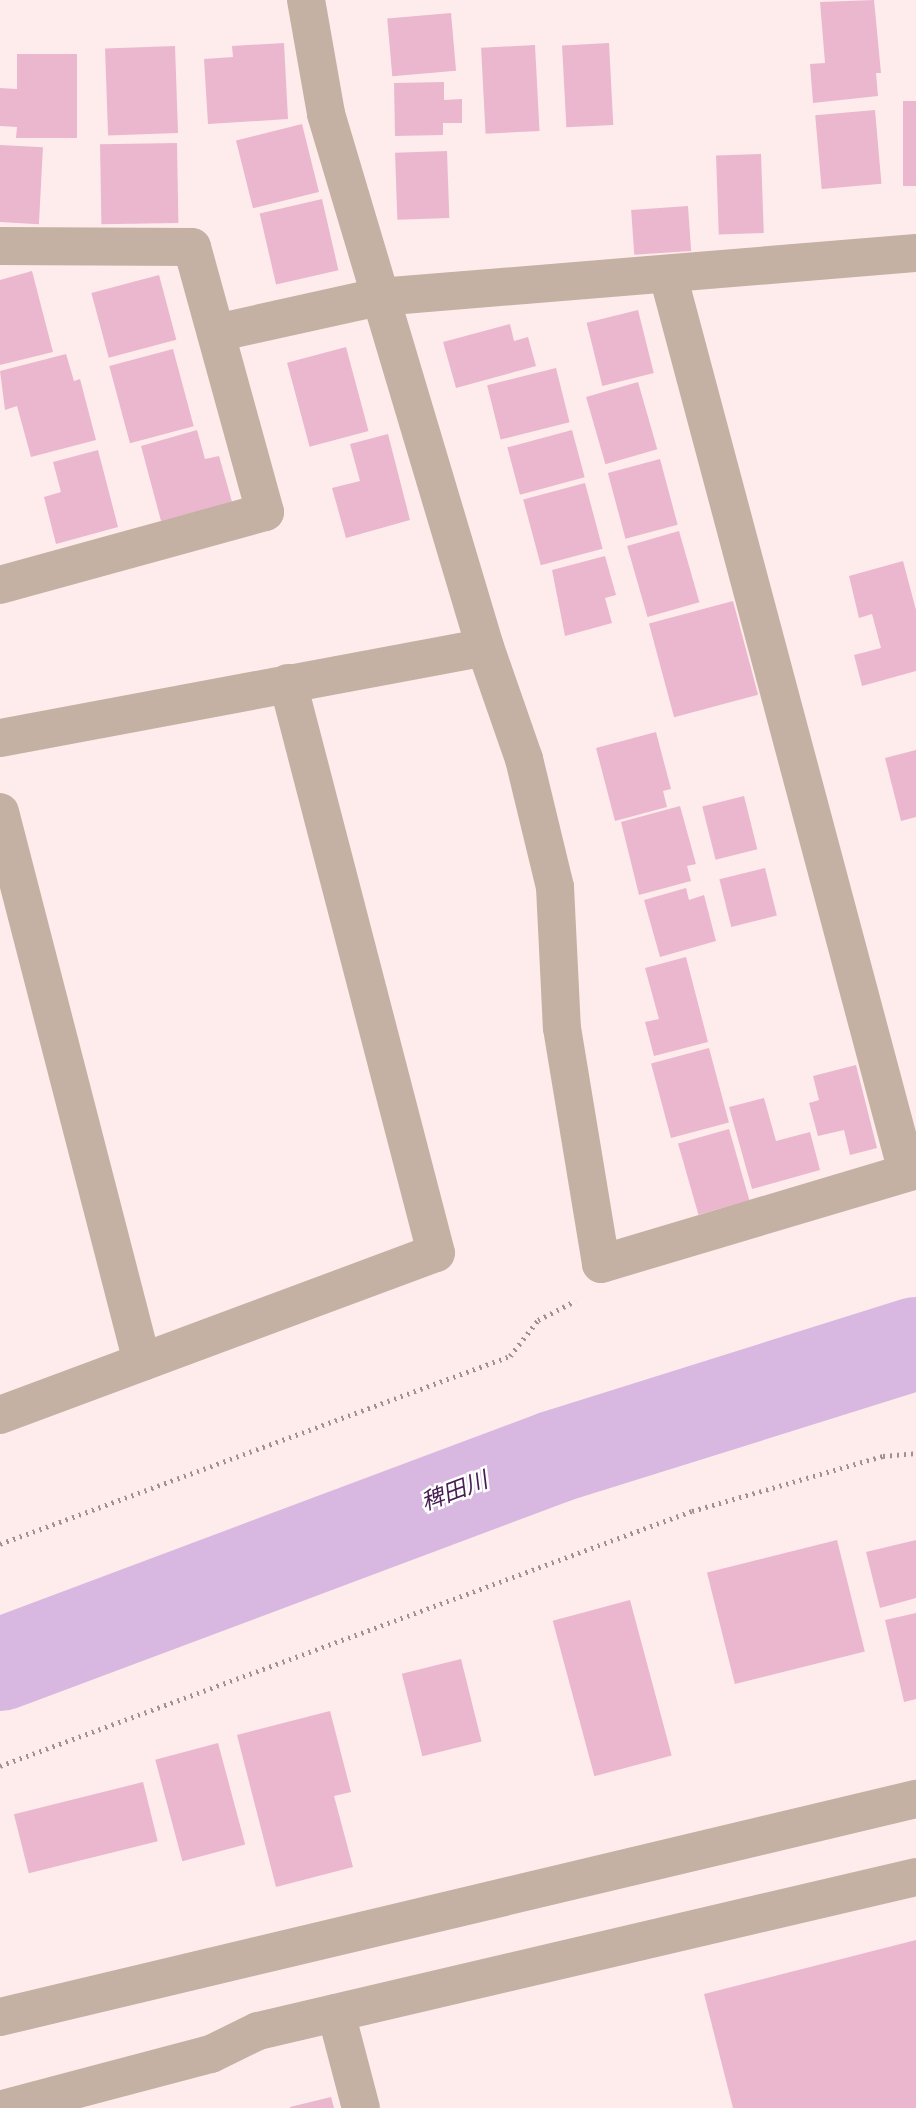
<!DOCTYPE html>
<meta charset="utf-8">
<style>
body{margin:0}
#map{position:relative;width:916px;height:2108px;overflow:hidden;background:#fdeceb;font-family:"Alegreya Sans","Noto Sans JP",sans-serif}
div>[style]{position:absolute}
.river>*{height:93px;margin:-46.5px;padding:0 46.5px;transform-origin:46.5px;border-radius:46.5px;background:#d8b8e1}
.building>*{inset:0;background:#ebb7cf;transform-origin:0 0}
.path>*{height:4.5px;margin-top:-2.25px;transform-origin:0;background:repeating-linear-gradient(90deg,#a09190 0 2px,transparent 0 7px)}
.minor>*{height:38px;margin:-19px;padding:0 19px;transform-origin:19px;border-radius:19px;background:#c5b0a4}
span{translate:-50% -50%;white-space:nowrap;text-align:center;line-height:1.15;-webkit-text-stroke:5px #fff;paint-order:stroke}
.water-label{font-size:23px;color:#461d50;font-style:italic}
</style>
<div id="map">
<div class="river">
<i style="left:0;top:1664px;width:593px;rotate:-20.54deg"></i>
<i style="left:555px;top:1456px;width:378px;rotate:-17.4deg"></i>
</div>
<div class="building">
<i style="clip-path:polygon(874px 0,881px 73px,876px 73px,878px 96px,813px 103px,810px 64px,825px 63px,820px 2px)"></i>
<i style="left:451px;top:13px;width:58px;height:64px;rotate:85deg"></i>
<i style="clip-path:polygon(284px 43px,288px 119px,208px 124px,204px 59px,233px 57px,232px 46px)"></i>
<i style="left:609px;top:43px;width:82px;height:47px;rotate:87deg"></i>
<i style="left:535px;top:45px;width:86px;height:54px;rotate:87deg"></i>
<i style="left:175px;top:46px;width:87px;height:70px;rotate:88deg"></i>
<i style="clip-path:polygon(17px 54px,77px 54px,77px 138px,16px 138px,17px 127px,0 126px,0 88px,17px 89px)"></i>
<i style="clip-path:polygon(444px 82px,444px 100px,462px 99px,462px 123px,443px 123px,443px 135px,395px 136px,394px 83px)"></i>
<i style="left:903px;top:101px;width:13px;height:85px"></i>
<i style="left:875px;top:110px;width:74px;height:60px;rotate:85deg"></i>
<i style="left:302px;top:124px;width:70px;height:68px;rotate:76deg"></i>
<i style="left:177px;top:143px;width:80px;height:77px;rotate:89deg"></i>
<i style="left:0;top:145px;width:43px;height:77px;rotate:3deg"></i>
<i style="left:447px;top:151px;width:67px;height:52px;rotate:88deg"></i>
<i style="left:761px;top:154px;width:79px;height:45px;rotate:88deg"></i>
<i style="left:322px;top:199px;width:73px;height:64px;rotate:77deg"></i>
<i style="left:688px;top:206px;width:45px;height:57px;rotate:86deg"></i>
<i style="clip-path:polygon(32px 271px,53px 352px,0 365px,0 280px)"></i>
<i style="left:159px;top:275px;width:67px;height:70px;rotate:75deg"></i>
<i style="left:638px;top:310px;width:65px;height:53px;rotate:76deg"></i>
<i style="clip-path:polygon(510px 324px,514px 341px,528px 337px,536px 366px,456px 388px,443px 342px)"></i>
<i style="left:346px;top:347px;width:87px;height:61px;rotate:75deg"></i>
<i style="left:173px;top:349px;width:80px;height:66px;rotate:75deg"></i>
<i style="clip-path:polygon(66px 354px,74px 381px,80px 379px,96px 440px,31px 457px,17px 406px,5px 410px,0 371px)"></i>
<i style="left:556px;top:368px;width:56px;height:71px;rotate:76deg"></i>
<i style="left:638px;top:382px;width:70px;height:54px;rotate:74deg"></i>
<i style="clip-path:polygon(197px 430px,205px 459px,219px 456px,232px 502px,161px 521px,141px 446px)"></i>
<i style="left:572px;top:430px;width:49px;height:67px;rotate:75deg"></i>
<i style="clip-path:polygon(388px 434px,410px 520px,346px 538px,332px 488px,360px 481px,350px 444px)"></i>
<i style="clip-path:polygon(98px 450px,118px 527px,56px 544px,44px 497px,61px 492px,53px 462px)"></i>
<i style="left:660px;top:459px;width:68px;height:54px;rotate:75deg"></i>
<i style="left:585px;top:483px;width:68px;height:64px;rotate:75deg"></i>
<i style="left:679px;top:531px;width:74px;height:54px;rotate:74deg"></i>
<i style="clip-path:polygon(605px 556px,616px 595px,605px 598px,612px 623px,565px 636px,552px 570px)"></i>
<i style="clip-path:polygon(903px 561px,916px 610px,916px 671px,862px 686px,854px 655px,881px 648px,872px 614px,859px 618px,849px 576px)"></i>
<i style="left:733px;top:601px;width:97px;height:87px;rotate:75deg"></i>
<i style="clip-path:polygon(656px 732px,671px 789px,663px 791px,667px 807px,615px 821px,596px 748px)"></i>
<i style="clip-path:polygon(916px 750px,916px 817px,901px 821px,885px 758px)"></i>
<i style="left:744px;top:796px;width:55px;height:43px;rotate:76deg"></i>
<i style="clip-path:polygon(680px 806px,696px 864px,687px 866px,691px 881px,639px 895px,621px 822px)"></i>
<i style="left:765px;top:868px;width:49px;height:47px;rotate:76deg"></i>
<i style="clip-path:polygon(686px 888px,689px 900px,704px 895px,716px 941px,660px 957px,644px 900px)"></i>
<i style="clip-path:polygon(686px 957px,708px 1042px,654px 1056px,645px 1022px,659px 1019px,645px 968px)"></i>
<i style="left:709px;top:1048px;width:77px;height:60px;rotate:75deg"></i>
<i style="clip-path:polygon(856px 1065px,877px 1148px,850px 1155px,844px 1130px,818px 1136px,809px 1103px,819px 1100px,813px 1076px)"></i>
<i style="clip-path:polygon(764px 1098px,776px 1141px,810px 1132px,820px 1170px,752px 1189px,729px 1107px)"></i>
<i style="left:729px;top:1129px;width:74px;height:53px;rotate:74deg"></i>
<i style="left:837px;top:1540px;width:115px;height:134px;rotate:76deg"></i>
<i style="clip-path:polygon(916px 1540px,916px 1598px,880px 1608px,866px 1552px)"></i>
<i style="left:630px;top:1600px;width:161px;height:80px;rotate:75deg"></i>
<i style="clip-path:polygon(916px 1613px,916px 1699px,904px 1702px,885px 1620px)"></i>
<i style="left:461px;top:1659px;width:85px;height:61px;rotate:76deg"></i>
<i style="clip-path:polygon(330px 1711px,351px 1792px,334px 1796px,353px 1867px,276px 1887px,237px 1735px)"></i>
<i style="left:218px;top:1743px;width:105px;height:65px;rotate:75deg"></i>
<i style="left:143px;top:1782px;width:61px;height:133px;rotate:76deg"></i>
<i style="clip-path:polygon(916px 1940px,916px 2108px,733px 2108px,704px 1994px)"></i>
<i style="clip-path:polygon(331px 2097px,334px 2108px,290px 2108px,290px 2107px)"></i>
</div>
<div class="path">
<i style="left:0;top:1544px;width:544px;rotate:-20.24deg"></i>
<i style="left:510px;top:1356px;width:46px;rotate:-52.1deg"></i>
<i style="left:538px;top:1320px;width:42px;rotate:-27.2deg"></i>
<i style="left:0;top:1766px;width:737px;rotate:-20.23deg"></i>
<i style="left:692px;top:1511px;width:199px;rotate:-16.1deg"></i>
<i style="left:883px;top:1456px;width:33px;rotate:-5deg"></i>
</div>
<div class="minor">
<i style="left:306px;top:0;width:116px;rotate:80deg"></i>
<i style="left:326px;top:114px;width:556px;rotate:73.39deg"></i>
<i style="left:485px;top:647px;width:119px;rotate:70.8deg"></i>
<i style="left:524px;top:759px;width:132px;rotate:76.4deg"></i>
<i style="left:555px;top:887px;width:141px;rotate:87.2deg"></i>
<i style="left:562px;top:1028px;width:239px;rotate:80.6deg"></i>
<i style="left:601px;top:1264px;width:329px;rotate:-16.6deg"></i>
<i style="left:0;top:246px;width:192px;rotate:0.3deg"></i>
<i style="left:192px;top:247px;width:275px;rotate:74.6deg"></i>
<i style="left:265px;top:512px;width:275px;rotate:164.6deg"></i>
<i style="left:668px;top:275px;width:928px;rotate:75.08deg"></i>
<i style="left:216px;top:333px;width:167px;rotate:-12.5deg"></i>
<i style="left:379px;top:297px;width:539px;rotate:-4.68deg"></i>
<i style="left:0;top:738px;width:493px;rotate:-10.6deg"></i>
<i style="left:0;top:812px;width:568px;rotate:75.52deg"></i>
<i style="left:0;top:1415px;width:465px;rotate:-20.4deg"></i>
<i style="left:436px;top:1253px;width:589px;rotate:-104.56deg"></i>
<i style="left:336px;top:2013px;width:98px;rotate:75.3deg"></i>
<i style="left:0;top:2017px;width:942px;rotate:-13.39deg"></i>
<i style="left:6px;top:2108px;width:212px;rotate:-14.8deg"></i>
<i style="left:211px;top:2054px;width:52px;rotate:-26.1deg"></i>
<i style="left:258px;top:2031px;width:676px;rotate:-13.17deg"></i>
</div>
<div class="water-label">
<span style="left:455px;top:1493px;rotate:-21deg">稗田川</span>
</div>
</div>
